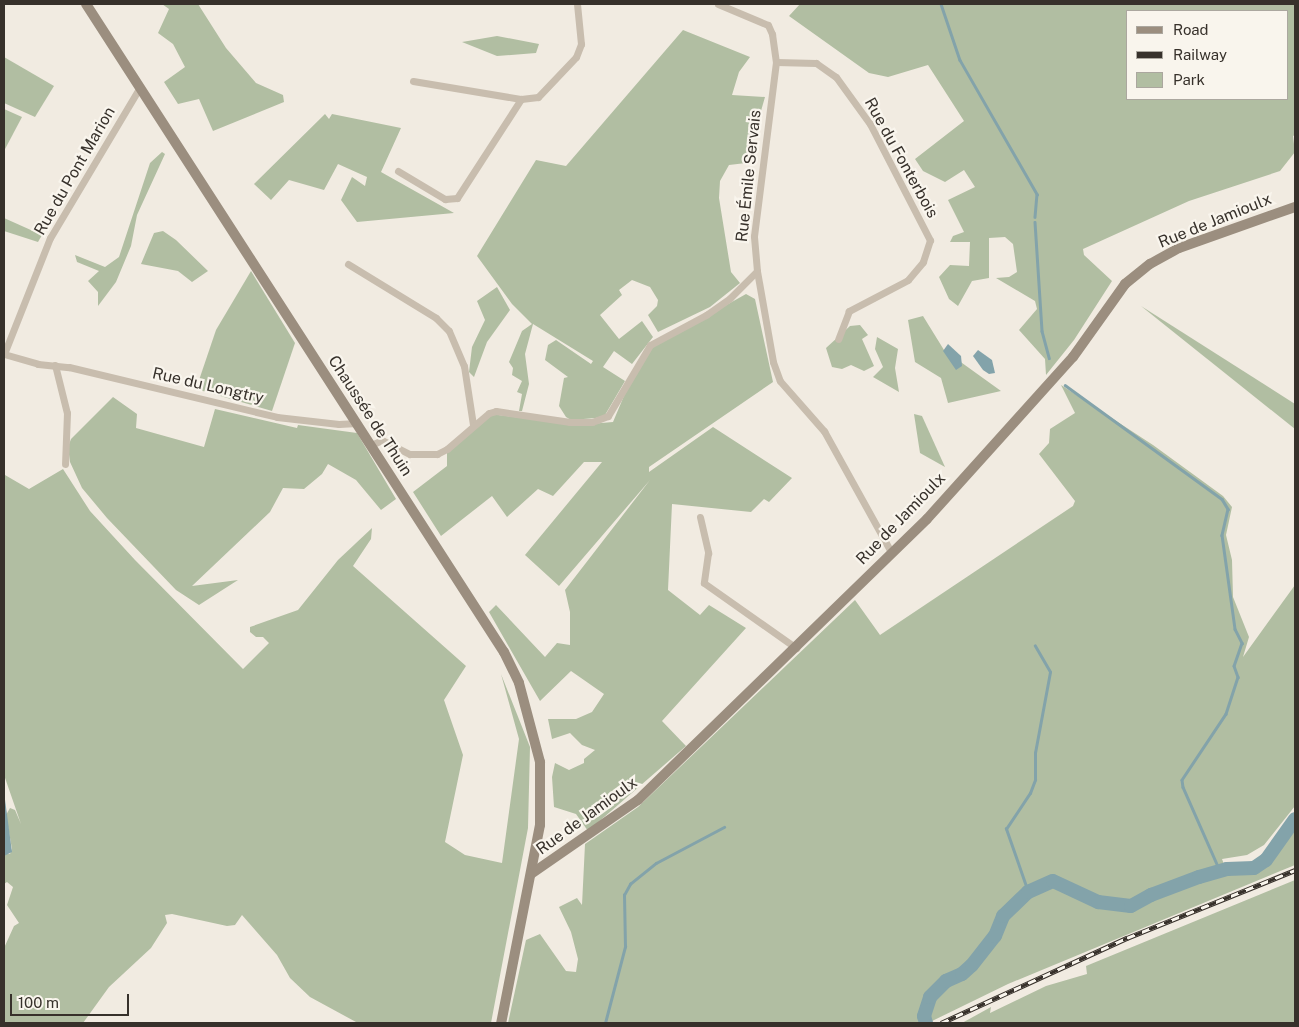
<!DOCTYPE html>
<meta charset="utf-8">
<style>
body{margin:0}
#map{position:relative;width:1299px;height:1027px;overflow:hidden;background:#f1ebe1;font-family:"Public Sans",sans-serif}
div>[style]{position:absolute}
.green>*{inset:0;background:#b1bea2}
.water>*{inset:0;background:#83a3aa}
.stream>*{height:2.5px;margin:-1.25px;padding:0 1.25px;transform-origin:1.25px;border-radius:1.25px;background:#83a3aa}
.river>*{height:14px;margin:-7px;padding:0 7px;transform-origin:7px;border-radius:7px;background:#83a3aa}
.street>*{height:7px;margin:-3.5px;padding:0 3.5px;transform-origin:3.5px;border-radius:3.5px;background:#c8bdae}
.secondary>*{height:10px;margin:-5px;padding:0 5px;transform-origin:5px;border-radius:5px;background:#9b8e7f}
.rail>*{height:4.5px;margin-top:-2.25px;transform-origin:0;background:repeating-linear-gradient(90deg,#f9f5ed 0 8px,#37312b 0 16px);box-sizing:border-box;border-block:1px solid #37312b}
span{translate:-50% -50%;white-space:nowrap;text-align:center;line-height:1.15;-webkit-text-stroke:4.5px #f9f5ed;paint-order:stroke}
.street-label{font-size:16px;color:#37312b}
.frame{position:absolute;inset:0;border:5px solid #37312b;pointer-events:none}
.legend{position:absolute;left:1126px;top:10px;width:162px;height:90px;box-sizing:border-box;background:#f9f5ed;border:1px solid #aba79f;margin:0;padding:6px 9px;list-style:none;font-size:15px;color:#37312b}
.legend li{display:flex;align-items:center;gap:10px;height:25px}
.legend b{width:25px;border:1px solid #aba79f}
.scale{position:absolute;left:10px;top:994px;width:119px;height:22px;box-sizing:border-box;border:2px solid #37312b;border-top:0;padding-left:6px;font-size:15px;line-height:18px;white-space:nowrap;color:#37312b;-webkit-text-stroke:4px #f9f5ed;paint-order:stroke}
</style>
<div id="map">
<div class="green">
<i style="clip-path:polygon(162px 4px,198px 4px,226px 48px,256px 83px,283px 95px,284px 102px,213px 131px,199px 99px,178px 104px,164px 82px,185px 67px,173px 44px,158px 33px,169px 9px)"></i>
<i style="clip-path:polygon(evenodd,800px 4px,1295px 4px,1295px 135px,1293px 136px,1295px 152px,1280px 171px,1189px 201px,1083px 249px,1084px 255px,1112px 281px,1074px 340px,1046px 375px,1045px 359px,1019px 330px,1037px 309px,1035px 301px,996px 278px,1009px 277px,1017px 272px,1013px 244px,1005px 237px,989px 238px,989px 278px,972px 281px,958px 306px,949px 299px,939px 277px,950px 265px,969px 266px,970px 242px,950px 242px,953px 236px,964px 232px,948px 200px,975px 187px,964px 170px,945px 182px,923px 171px,915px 159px,964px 121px,928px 65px,888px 77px,869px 73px,789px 16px,800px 4px,1128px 11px,1288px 11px,1288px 99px,1128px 99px,1128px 11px)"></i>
<i style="clip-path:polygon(683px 30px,750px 57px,739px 72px,732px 95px,765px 97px,746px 163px,729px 165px,720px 181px,719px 198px,731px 272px,740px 283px,710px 307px,658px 332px,648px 315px,657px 306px,658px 300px,650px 287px,632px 280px,619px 290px,622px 295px,600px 315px,619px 339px,642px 321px,653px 337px,632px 364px,614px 351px,603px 367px,625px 381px,605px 415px,596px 418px,571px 420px,566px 417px,559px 406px,564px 378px,568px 377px,545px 360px,548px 345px,556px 340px,591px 364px,593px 361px,533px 324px,525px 354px,529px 384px,522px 411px,519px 411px,522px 394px,517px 392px,522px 381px,512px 375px,513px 368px,509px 362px,522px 331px,532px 324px,512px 304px,477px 256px,536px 160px,566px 166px)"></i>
<i style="clip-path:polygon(497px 36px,539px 44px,536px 53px,497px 56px,462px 42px)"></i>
<i style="clip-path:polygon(4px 57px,54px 86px,35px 117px,4px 103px)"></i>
<i style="clip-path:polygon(4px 109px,22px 117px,4px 151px)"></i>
<i style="clip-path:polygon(325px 114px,329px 119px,332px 114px,401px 128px,381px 172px,454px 213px,357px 222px,341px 200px,352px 177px,365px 186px,367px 177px,338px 164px,324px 190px,289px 180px,271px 200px,254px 184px)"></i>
<i style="clip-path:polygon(162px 152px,165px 154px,137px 215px,131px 246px,116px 282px,98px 306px,98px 292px,88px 281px,99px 271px,77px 262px,75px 255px,105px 267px,119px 257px,150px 163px)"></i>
<i style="clip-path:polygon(4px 218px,42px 235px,38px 242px,4px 231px)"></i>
<i style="clip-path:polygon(163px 231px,176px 240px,208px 271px,192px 282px,178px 271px,141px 264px,154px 233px)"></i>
<i style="clip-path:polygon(251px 271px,295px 343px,272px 411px,196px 389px,216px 330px)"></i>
<i style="clip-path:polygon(497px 287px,510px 310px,487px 342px,474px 377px,469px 372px,472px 347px,485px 320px,477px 301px)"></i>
<i style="clip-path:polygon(746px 294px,755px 299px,773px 382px,649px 467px,649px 472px,713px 427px,792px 478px,769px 502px,764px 499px,751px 512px,672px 504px,668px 590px,700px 615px,709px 605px,746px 628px,662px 721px,686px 746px,588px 831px,576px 814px,554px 807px,552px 777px,555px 763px,569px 770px,584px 763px,584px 759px,595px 750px,582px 745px,570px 733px,552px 739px,548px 719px,576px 719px,592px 712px,604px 694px,571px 671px,540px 701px,489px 612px,496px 605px,545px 657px,557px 643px,570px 645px,570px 612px,565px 590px,650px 480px,559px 586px,525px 555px,602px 462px,584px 462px,553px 496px,538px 489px,507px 517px,492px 496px,441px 536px,413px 492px,447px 466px,447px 453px,491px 414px,578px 425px,613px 422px,629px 384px,650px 348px)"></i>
<i style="clip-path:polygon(1141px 306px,1295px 404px,1295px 429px)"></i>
<i style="clip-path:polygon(923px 316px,944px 350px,1001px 391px,948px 403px,941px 378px,915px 362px,908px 320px)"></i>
<i style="clip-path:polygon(860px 325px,868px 335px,862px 339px,874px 366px,864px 371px,851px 365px,842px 369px,832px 367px,826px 348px,850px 326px)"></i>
<i style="clip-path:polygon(877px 337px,898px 349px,895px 368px,899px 392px,873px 377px,883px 367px,875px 349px)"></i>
<i style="clip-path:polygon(1061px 385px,1153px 445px,1223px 496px,1232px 507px,1226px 535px,1232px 560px,1233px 597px,1249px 637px,1243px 657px,1295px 585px,1295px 806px,1264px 845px,1247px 855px,1222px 859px,1228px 875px,1255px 871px,1269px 863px,1295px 825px,1295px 865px,1008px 984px,928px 1023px,508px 1023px,526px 940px,540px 934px,566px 971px,576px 972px,578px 959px,571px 932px,559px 907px,577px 898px,582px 905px,585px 844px,638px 807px,855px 600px,880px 635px,1073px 506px,1075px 501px,1039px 454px,1049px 443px,1050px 429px,1075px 413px)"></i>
<i style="clip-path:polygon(113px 397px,137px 414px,136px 428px,204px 447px,215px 409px,297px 428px,298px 425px,357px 433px,396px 499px,381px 510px,356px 480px,328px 464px,322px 474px,304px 489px,283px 488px,270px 512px,192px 586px,238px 580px,199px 605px,176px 590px,107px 518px,82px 488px,70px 462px,68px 447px,71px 439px)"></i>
<i style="clip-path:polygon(914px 414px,922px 416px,945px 467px,920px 453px)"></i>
<i style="clip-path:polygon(63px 469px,90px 511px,135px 560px,243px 669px,269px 643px,263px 637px,256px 637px,250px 632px,250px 627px,298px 610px,338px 560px,372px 528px,371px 539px,353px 566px,466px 666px,444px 700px,463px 755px,445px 842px,465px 855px,502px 863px,519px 739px,501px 674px,530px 747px,528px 828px,491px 1023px,356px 1022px,310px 997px,290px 978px,277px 955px,242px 915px,235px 925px,227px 926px,172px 914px,165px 915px,167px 923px,151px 948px,109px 987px,83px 1023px,4px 1023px,4px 948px,14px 926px,19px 923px,7px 905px,13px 887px,7px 882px,4px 884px,4px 854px,10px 854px,12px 849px,6px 815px,10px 808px,15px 810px,21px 824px,4px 775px,4px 471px,5px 475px,29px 489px)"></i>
<i style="clip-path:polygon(1295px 880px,1295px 1023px,962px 1023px,991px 1007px,990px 1013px,1046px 986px,1087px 974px,1086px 966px)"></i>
</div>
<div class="water">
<i style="clip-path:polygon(948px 344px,961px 356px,962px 366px,956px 370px,943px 351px)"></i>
<i style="clip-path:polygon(978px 350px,992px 360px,995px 373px,989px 374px,983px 370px,973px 356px)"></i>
<i style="clip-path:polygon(4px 792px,12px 852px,4px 856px)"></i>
</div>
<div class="stream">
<i style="left:941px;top:4px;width:59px;rotate:71.3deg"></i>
<i style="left:960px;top:60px;width:155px;rotate:60.1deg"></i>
<i style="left:1037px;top:194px;width:23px;rotate:95deg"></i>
<i style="left:1035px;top:222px;width:109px;rotate:86.3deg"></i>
<i style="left:1042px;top:331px;width:28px;rotate:75deg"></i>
<i style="left:1065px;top:385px;width:194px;rotate:36deg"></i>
<i style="left:1222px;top:499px;width:12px;rotate:59deg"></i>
<i style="left:1228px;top:509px;width:27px;rotate:103deg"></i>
<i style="left:1222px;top:535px;width:95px;rotate:82.1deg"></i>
<i style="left:1235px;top:629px;width:16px;rotate:63deg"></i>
<i style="left:1242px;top:643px;width:24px;rotate:109deg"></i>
<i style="left:1234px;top:666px;width:12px;rotate:70deg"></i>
<i style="left:1238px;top:677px;width:39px;rotate:108deg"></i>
<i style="left:1226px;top:714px;width:79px;rotate:123.7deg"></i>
<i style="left:1182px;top:780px;width:7px;rotate:82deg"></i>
<i style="left:1183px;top:787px;width:92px;rotate:66.2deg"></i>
<i style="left:1028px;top:892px;width:67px;rotate:-109.2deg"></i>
<i style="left:1006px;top:829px;width:43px;rotate:-56.3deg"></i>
<i style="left:1030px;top:793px;width:14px;rotate:-69deg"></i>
<i style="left:1035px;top:780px;width:27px;rotate:-90deg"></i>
<i style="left:1035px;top:753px;width:82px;rotate:-79.5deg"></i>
<i style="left:1050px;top:672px;width:30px;rotate:-120deg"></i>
<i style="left:605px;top:1023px;width:79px;rotate:-75.3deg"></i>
<i style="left:625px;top:947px;width:52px;rotate:-91.1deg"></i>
<i style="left:624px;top:895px;width:13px;rotate:-61deg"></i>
<i style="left:630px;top:884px;width:33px;rotate:-39deg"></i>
<i style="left:656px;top:863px;width:77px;rotate:-27.9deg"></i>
</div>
<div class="river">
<i style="left:926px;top:1023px;width:7px;rotate:-106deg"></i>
<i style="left:924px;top:1016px;width:20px;rotate:-72deg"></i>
<i style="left:930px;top:997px;width:23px;rotate:-45deg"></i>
<i style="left:946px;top:981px;width:17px;rotate:-24deg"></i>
<i style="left:962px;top:974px;width:13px;rotate:-42deg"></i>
<i style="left:972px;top:965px;width:37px;rotate:-52deg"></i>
<i style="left:995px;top:936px;width:22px;rotate:-68deg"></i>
<i style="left:1003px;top:916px;width:35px;rotate:-44deg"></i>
<i style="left:1028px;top:892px;width:27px;rotate:-24deg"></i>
<i style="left:1053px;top:881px;width:50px;rotate:25deg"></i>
<i style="left:1098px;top:902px;width:33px;rotate:7deg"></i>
<i style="left:1131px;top:906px;width:23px;rotate:-29deg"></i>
<i style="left:1151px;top:895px;width:51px;rotate:-20.6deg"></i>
<i style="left:1199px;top:877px;width:29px;rotate:-16deg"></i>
<i style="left:1227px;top:869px;width:27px;rotate:-2deg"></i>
<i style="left:1254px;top:868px;width:14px;rotate:-34deg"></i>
<i style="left:1266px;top:860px;width:50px;rotate:-54.7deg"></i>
</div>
<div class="street">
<i style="left:718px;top:4px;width:54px;rotate:22.8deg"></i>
<i style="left:768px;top:25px;width:10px;rotate:66deg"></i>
<i style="left:772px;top:34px;width:28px;rotate:82deg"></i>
<i style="left:776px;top:62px;width:40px;rotate:1.4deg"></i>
<i style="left:816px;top:63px;width:24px;rotate:35deg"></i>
<i style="left:836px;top:77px;width:58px;rotate:54.1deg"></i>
<i style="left:870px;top:124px;width:131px;rotate:62.7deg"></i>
<i style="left:930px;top:240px;width:23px;rotate:108deg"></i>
<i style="left:923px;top:262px;width:23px;rotate:130deg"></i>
<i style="left:908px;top:280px;width:67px;rotate:152.3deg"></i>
<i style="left:849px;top:311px;width:30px;rotate:111deg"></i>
<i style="left:413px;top:81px;width:109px;rotate:9.5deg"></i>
<i style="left:521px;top:99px;width:17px;rotate:-7deg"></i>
<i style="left:538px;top:97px;width:55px;rotate:-46.5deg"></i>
<i style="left:576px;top:57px;width:14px;rotate:-69deg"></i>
<i style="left:581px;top:44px;width:40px;rotate:-95.7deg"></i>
<i style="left:398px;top:171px;width:55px;rotate:30.8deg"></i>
<i style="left:445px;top:199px;width:12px;rotate:-5deg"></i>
<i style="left:457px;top:198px;width:118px;rotate:-57.1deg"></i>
<i style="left:348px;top:264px;width:103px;rotate:31.5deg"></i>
<i style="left:436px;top:318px;width:18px;rotate:45deg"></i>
<i style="left:449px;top:331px;width:38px;rotate:67deg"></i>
<i style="left:464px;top:366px;width:60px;rotate:81.3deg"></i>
<i style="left:757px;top:271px;width:92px;rotate:80deg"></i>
<i style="left:773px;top:362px;width:20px;rotate:70deg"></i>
<i style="left:780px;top:381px;width:67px;rotate:48.7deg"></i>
<i style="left:824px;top:431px;width:138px;rotate:61deg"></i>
<i style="left:4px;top:354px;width:35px;rotate:16deg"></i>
<i style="left:38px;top:364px;width:31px;rotate:6deg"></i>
<i style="left:69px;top:367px;width:214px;rotate:13.5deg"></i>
<i style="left:277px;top:417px;width:62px;rotate:6.4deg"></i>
<i style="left:339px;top:424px;width:18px;rotate:-3deg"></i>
<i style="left:4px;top:354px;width:125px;rotate:-68.4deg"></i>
<i style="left:50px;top:238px;width:176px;rotate:-59.2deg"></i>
<i style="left:55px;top:365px;width:49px;rotate:76deg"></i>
<i style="left:67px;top:413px;width:51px;rotate:92.2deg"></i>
<i style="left:371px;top:445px;width:12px;rotate:-24deg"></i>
<i style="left:382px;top:440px;width:31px;rotate:27deg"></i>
<i style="left:410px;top:454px;width:27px"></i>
<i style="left:437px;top:454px;width:11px;rotate:-27deg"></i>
<i style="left:447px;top:449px;width:55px;rotate:-40.6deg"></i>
<i style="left:489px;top:413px;width:7px;rotate:-16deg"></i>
<i style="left:496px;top:411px;width:75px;rotate:8.5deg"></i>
<i style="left:570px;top:422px;width:22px"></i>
<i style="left:592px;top:422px;width:17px;rotate:-21deg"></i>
<i style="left:608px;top:416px;width:82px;rotate:-59.4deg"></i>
<i style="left:650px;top:345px;width:64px;rotate:-28.2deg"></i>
<i style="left:706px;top:315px;width:29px;rotate:-35deg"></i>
<i style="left:730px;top:298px;width:38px;rotate:-45deg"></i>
<i style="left:757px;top:271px;width:35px;rotate:-95deg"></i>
<i style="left:754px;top:236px;width:175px;rotate:-82.8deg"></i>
<i style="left:700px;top:517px;width:37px;rotate:77deg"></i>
<i style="left:708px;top:553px;width:30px;rotate:98deg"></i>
<i style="left:704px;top:583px;width:113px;rotate:35.2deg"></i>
</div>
<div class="secondary">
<i style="left:86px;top:4px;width:771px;rotate:57.18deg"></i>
<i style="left:504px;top:652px;width:34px;rotate:64deg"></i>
<i style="left:519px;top:683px;width:82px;rotate:75.1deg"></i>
<i style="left:540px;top:762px;width:63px;rotate:90deg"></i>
<i style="left:540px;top:825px;width:202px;rotate:101.1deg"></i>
<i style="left:531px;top:874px;width:130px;rotate:-34.7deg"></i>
<i style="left:638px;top:800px;width:403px;rotate:-44.2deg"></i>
<i style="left:927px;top:519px;width:218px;rotate:-48deg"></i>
<i style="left:1073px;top:357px;width:90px;rotate:-54.5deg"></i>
<i style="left:1125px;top:284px;width:32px;rotate:-39deg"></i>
<i style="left:1150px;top:264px;width:33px;rotate:-29deg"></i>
<i style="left:1179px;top:248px;width:123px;rotate:-19.5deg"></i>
</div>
<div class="rail">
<i style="left:941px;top:1023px;width:205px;rotate:-24.6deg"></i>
<i style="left:1127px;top:938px;width:181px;rotate:-22deg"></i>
</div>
<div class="street-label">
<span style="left:901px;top:158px;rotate:61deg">Rue du Fonterbois</span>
<span style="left:75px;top:171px;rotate:-60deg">Rue du Pont Marion</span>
<span style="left:749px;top:176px;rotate:-84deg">Rue Émile Servais</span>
<span style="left:1215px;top:221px;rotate:-22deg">Rue de Jamioulx</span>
<span style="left:208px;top:386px;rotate:13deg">Rue du Longtry</span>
<span style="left:370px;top:416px;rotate:57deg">Chaussée de Thuin</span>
<span style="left:901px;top:519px;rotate:-46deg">Rue de Jamioulx</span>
<span style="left:587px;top:816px;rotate:-36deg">Rue de Jamioulx</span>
</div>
<div class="frame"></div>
<ul class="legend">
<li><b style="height:6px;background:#9b8e7f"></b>Road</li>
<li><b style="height:6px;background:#37312b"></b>Railway</li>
<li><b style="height:14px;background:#b1bea2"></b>Park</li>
</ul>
<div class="scale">100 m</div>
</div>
